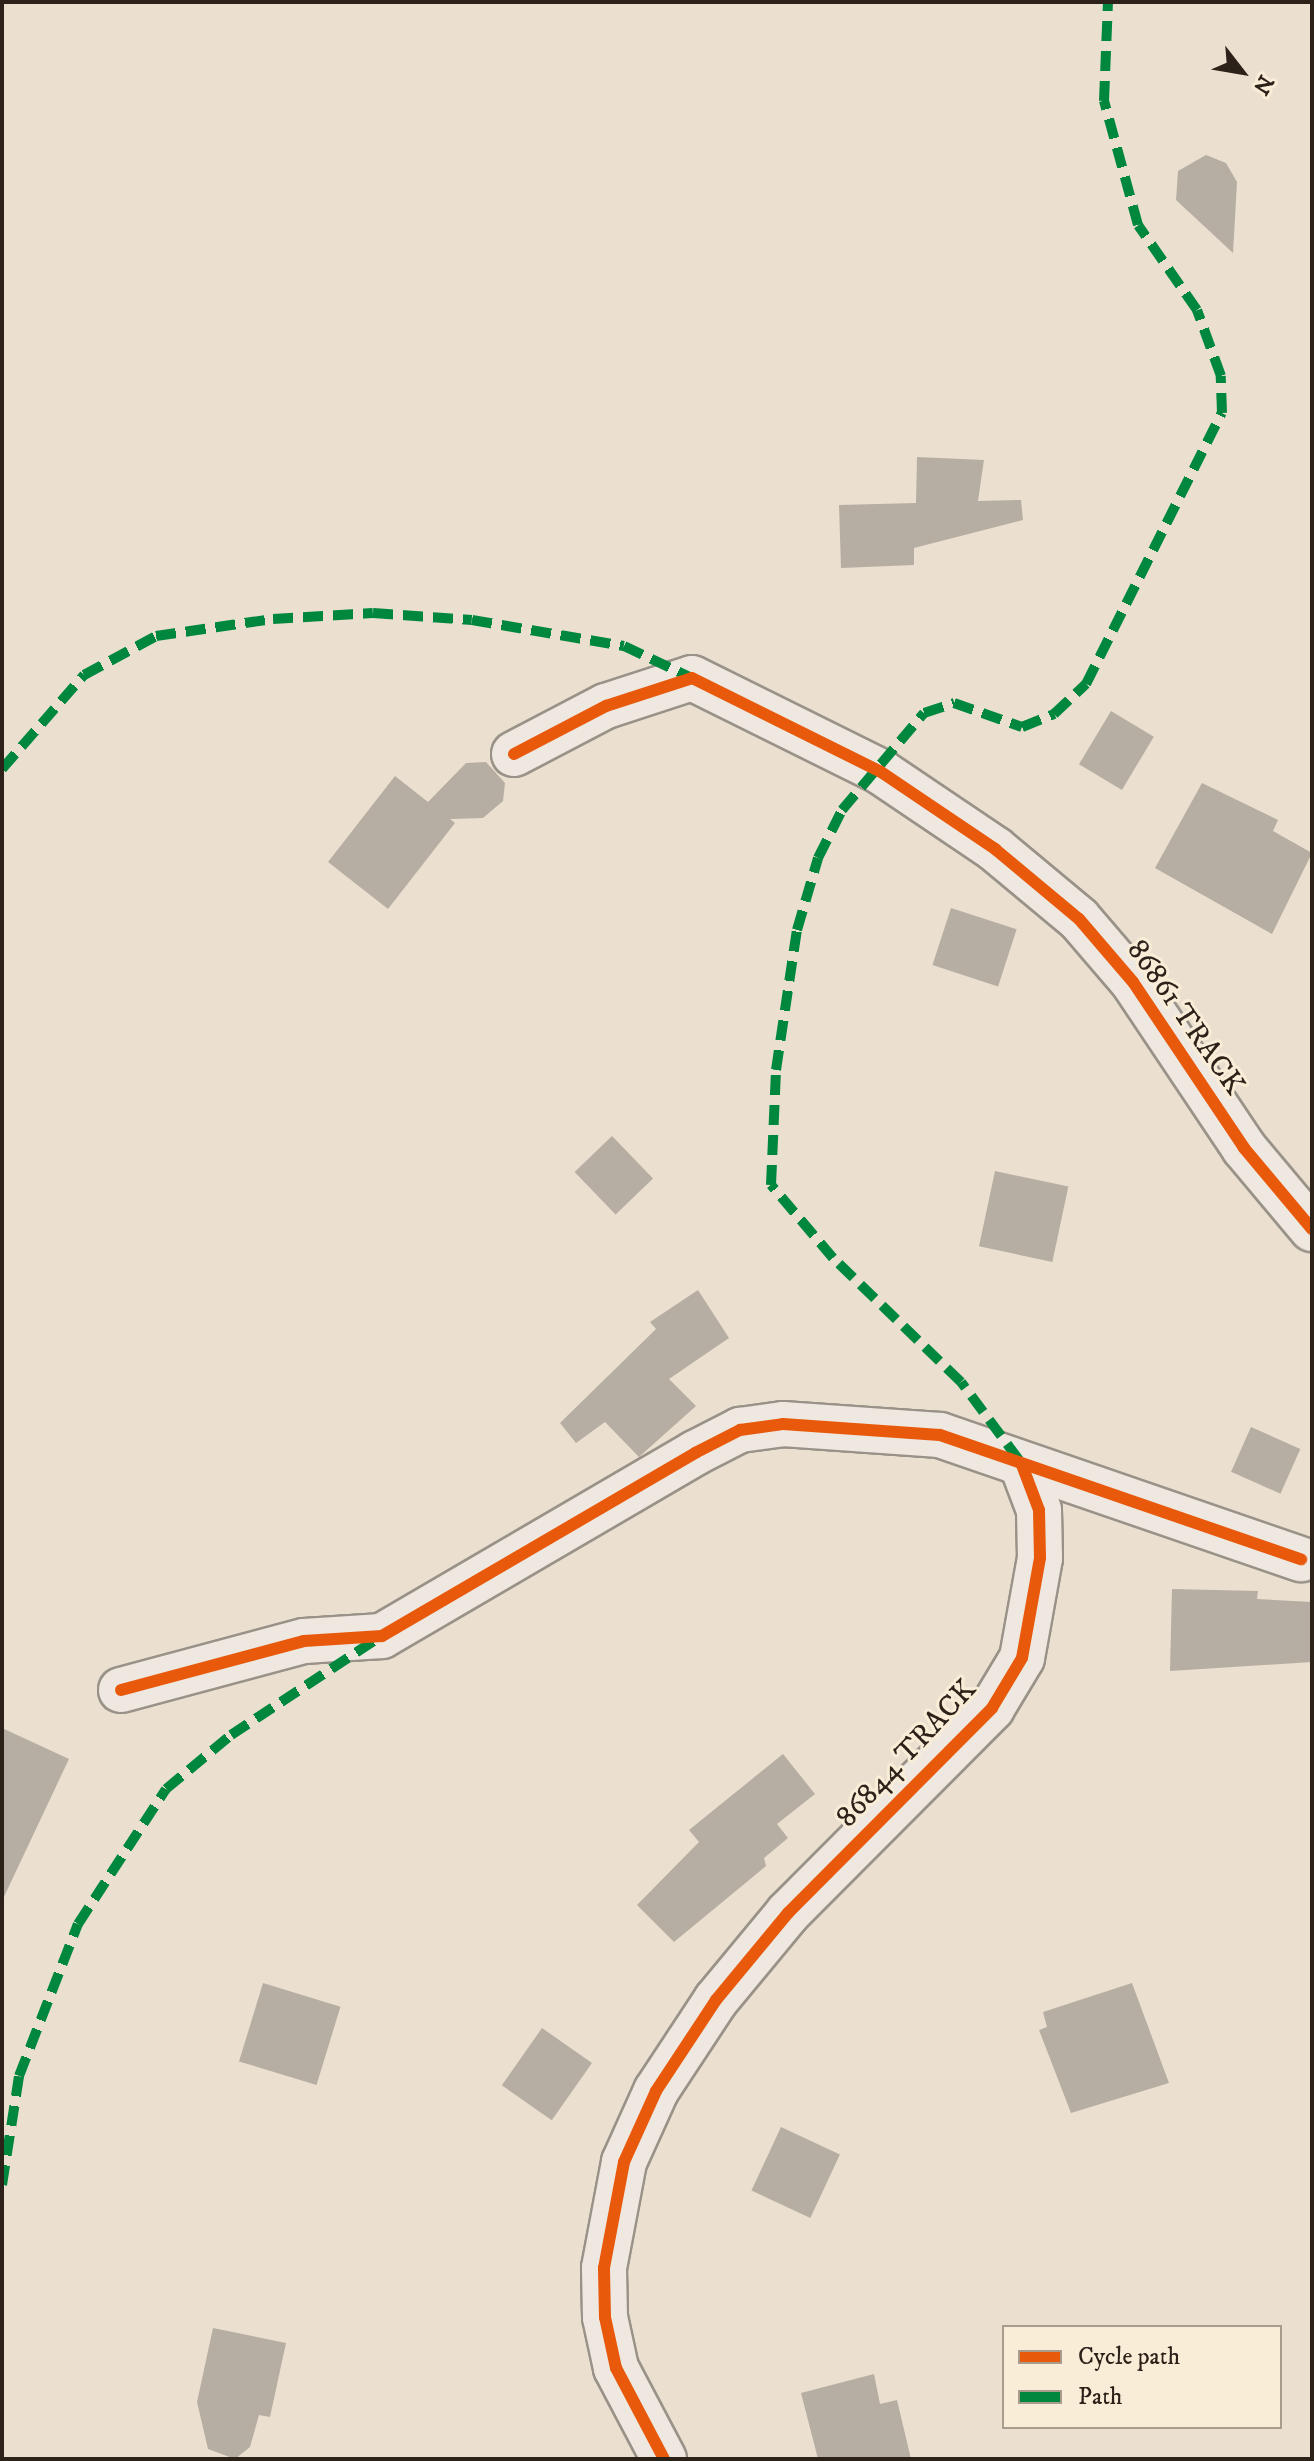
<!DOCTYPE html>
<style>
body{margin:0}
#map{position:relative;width:1314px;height:2461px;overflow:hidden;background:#ebe0cf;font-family:"IM FELL DW Pica",serif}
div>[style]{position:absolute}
.building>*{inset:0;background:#b6aea2;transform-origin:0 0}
.roads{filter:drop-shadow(2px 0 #999288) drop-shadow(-2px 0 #999288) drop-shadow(0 2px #999288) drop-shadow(0 -2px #999288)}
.street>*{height:44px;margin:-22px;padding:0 22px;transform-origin:22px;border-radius:22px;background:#eee8e0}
.quiet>*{height:10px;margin-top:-5px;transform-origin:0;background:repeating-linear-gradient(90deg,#00873e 0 20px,transparent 0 30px)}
.cycleway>*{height:12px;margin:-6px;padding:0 6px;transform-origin:6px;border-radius:6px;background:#e8590c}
span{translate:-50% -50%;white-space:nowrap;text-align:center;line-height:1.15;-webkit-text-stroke:6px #faedd8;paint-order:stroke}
.street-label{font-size:30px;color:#2c2219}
.frame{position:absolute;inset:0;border:4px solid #2c2219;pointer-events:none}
.legend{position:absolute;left:1002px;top:2325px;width:280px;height:104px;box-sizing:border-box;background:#faedd8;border:2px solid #a89c8c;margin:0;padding:10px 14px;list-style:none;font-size:24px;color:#2c2219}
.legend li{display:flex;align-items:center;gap:16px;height:40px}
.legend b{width:40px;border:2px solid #a89c8c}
.north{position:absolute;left:1202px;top:32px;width:80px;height:80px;-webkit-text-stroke:6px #faedd8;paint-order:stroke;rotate:121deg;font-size:22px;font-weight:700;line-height:32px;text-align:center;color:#2c2219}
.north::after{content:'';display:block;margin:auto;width:28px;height:36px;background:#2c2219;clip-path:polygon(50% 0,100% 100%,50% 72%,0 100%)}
</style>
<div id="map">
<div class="building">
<i style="clip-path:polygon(1206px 155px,1226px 163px,1237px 182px,1233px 253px,1176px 200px,1178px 171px)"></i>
<i style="clip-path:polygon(917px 457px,984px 460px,978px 501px,1021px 500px,1023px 520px,914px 548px,914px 565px,841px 568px,839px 505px,916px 503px)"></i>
<i style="left:1111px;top:711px;width:50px;height:62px;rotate:31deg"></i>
<i style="clip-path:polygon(486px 762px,505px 783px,503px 801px,483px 818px,450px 819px,455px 823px,388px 909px,328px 862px,395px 776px,428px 802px,466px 763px)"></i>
<i style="clip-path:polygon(1202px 783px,1278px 820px,1273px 831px,1312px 853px,1272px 934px,1155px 868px)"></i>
<i style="left:951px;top:908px;width:69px;height:60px;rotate:18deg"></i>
<i style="left:612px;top:1136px;width:59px;height:52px;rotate:46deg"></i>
<i style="left:995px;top:1171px;width:75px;height:77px;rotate:12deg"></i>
<i style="clip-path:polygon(698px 1290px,729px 1338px,669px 1379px,696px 1406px,639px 1457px,605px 1422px,576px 1443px,560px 1423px,656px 1329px,650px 1322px)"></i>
<i style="left:1251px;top:1427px;width:54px;height:49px;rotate:24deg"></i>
<i style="clip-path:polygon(1172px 1589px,1258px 1591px,1257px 1599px,1312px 1602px,1312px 1662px,1170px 1671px)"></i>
<i style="clip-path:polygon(2px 1728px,69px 1759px,2px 1901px)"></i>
<i style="clip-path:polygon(783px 1754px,815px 1794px,777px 1824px,788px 1838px,764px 1858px,766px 1866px,674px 1942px,637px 1905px,699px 1842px,689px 1830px)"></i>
<i style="left:263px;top:1983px;width:81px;height:82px;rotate:17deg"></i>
<i style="clip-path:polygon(1132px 1983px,1169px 2083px,1071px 2113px,1039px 2030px,1047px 2027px,1043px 2012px)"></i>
<i style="left:542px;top:2028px;width:61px;height:70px;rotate:35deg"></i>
<i style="left:781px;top:2127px;width:65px;height:70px;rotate:25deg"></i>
<i style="clip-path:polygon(213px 2328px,286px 2343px,270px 2417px,259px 2415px,250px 2447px,235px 2459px,208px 2449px,197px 2402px)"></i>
<i style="clip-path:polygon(874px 2374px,880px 2404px,897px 2400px,911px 2459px,818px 2459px,801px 2393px)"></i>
</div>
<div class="roads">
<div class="street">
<i style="left:514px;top:754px;width:104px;rotate:-27.6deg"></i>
<i style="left:606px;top:706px;width:90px;rotate:-18deg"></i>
<i style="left:692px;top:678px;width:211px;rotate:26.4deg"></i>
<i style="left:881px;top:772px;width:138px;rotate:34deg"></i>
<i style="left:995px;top:849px;width:109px;rotate:39.8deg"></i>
<i style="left:1079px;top:919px;width:83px;rotate:49.4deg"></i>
<i style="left:1133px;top:982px;width:200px;rotate:56.2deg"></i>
<i style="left:1244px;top:1148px;width:106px;rotate:50deg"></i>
<i style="left:121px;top:1690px;width:189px;rotate:-15deg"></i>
<i style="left:304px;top:1641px;width:78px;rotate:-3.7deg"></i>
<i style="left:382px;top:1636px;width:363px;rotate:-30.3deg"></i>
<i style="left:695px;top:1453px;width:51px;rotate:-27.1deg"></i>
<i style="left:740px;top:1430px;width:43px;rotate:-7.9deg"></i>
<i style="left:783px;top:1424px;width:157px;rotate:4deg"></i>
<i style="left:940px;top:1435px;width:382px;rotate:19deg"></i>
<i style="left:664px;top:2459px;width:103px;rotate:-117.8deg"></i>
<i style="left:616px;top:2368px;width:52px;rotate:-102.2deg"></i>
<i style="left:605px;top:2317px;width:49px;rotate:-91.2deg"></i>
<i style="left:604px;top:2268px;width:108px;rotate:-79.3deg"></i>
<i style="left:624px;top:2162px;width:78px;rotate:-65.7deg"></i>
<i style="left:656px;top:2091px;width:109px;rotate:-56.6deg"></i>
<i style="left:716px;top:2000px;width:113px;rotate:-50.4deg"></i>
<i style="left:788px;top:1913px;width:289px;rotate:-45.1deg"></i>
<i style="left:992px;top:1708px;width:58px;rotate:-59deg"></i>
<i style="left:1022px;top:1658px;width:102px;rotate:-79.8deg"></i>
<i style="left:1040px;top:1558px;width:48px;rotate:-91.2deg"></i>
<i style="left:1039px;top:1510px;width:48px;rotate:-110.7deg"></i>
</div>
</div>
<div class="quiet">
<i style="left:2px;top:769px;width:125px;rotate:-48.9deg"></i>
<i style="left:84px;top:675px;width:82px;rotate:-28.4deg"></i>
<i style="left:156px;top:636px;width:118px;rotate:-8.3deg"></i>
<i style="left:273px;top:619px;width:100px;rotate:-3.4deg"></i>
<i style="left:373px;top:613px;width:99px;rotate:4deg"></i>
<i style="left:472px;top:620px;width:154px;rotate:9.7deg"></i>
<i style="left:624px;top:646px;width:75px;rotate:25.2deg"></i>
<i style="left:1019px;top:1460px;width:97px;rotate:-126.6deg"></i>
<i style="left:961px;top:1382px;width:178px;rotate:-135.9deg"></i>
<i style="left:833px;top:1258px;width:96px;rotate:-130.3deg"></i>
<i style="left:771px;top:1185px;width:115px;rotate:-87.5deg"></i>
<i style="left:776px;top:1070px;width:142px;rotate:-81.5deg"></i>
<i style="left:797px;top:930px;width:75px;rotate:-73.7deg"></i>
<i style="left:818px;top:858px;width:54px;rotate:-63.4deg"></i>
<i style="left:842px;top:810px;width:127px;rotate:-49.8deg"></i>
<i style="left:924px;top:713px;width:32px;rotate:-18deg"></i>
<i style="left:954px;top:703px;width:72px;rotate:19.4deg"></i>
<i style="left:1022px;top:727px;width:35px;rotate:-22deg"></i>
<i style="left:1054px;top:714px;width:44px;rotate:-43.2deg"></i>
<i style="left:1086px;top:684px;width:303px;rotate:-63.4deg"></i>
<i style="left:1222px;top:413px;width:37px;rotate:-92deg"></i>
<i style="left:1221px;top:376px;width:70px;rotate:-110deg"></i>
<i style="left:1197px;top:310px;width:103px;rotate:-124.8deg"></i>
<i style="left:1138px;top:225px;width:129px;rotate:-105.3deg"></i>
<i style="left:1104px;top:101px;width:99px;rotate:-87.7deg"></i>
<i style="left:2px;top:2185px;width:110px;rotate:-81.1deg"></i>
<i style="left:19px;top:2076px;width:163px;rotate:-68.8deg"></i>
<i style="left:78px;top:1924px;width:161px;rotate:-56.9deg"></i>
<i style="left:166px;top:1789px;width:85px;rotate:-39.7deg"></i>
<i style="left:231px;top:1735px;width:173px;rotate:-33.4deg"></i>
</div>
<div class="cycleway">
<i style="left:514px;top:754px;width:104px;rotate:-27.6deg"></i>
<i style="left:606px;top:706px;width:90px;rotate:-18deg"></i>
<i style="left:692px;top:678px;width:211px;rotate:26.4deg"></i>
<i style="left:881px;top:772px;width:138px;rotate:34deg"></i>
<i style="left:995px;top:849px;width:109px;rotate:39.8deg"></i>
<i style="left:1079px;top:919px;width:83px;rotate:49.4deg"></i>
<i style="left:1133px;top:982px;width:200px;rotate:56.2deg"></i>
<i style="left:1244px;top:1148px;width:106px;rotate:50deg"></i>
<i style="left:121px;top:1690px;width:189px;rotate:-15deg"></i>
<i style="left:304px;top:1641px;width:78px;rotate:-3.7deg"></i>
<i style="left:382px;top:1636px;width:363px;rotate:-30.3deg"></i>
<i style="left:695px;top:1453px;width:51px;rotate:-27.1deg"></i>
<i style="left:740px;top:1430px;width:43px;rotate:-7.9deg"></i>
<i style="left:783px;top:1424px;width:157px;rotate:4deg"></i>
<i style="left:940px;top:1435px;width:382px;rotate:19deg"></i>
<i style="left:664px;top:2459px;width:103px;rotate:-117.8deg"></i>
<i style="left:616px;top:2368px;width:52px;rotate:-102.2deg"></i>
<i style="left:605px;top:2317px;width:49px;rotate:-91.2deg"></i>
<i style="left:604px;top:2268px;width:108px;rotate:-79.3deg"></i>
<i style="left:624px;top:2162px;width:78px;rotate:-65.7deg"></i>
<i style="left:656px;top:2091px;width:109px;rotate:-56.6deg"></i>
<i style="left:716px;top:2000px;width:113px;rotate:-50.4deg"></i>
<i style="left:788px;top:1913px;width:289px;rotate:-45.1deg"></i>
<i style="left:992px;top:1708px;width:58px;rotate:-59deg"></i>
<i style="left:1022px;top:1658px;width:102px;rotate:-79.8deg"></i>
<i style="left:1040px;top:1558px;width:48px;rotate:-91.2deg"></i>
<i style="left:1039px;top:1510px;width:48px;rotate:-110.7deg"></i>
</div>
<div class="street-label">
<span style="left:1185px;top:1018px;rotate:55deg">86861 TRACK</span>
<span style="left:907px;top:1754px;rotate:-47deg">86844 TRACK</span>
</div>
<div class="frame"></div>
<ul class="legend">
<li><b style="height:10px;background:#e8590c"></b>Cycle path</li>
<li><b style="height:10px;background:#00873e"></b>Path</li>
</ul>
<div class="north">N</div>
</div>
